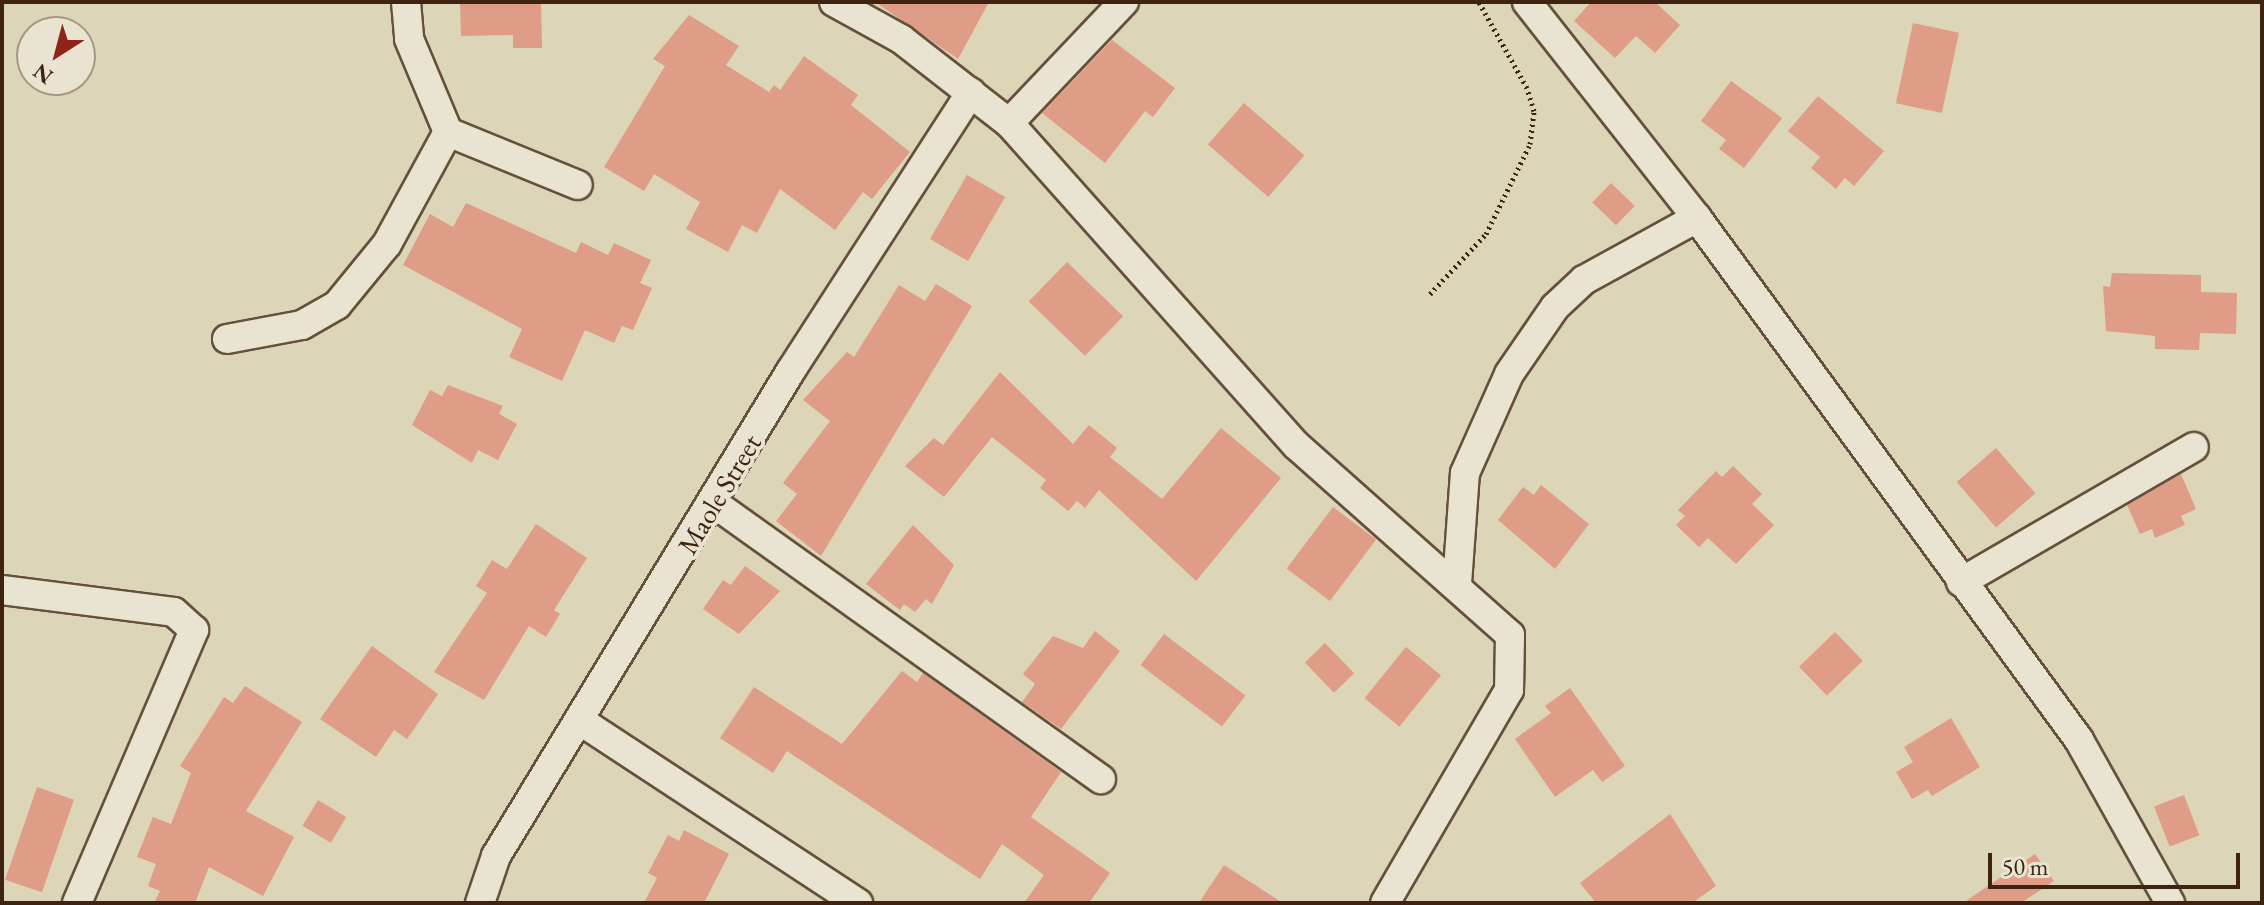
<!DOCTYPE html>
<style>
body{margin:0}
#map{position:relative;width:2264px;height:905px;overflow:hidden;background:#ddd5b8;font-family:"EB Garamond",serif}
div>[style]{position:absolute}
.building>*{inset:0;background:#df9c86;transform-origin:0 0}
.path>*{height:5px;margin-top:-2.5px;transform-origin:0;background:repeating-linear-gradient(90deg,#3d2310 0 2px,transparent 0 6px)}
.roads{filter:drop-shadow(2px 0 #65503a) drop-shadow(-2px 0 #65503a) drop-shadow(0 2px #65503a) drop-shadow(0 -2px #65503a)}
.minor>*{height:28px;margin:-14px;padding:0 14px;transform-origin:14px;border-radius:14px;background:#e9e4d1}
span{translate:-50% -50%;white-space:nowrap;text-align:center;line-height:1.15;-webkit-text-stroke:8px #e9e4d1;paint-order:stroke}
.street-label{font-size:28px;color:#3d2310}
.frame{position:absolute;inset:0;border:4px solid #3d2310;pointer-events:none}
.north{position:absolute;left:16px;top:16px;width:80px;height:80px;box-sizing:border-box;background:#e9e4d1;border:2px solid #a49784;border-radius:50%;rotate:216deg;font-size:22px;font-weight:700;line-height:32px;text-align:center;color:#3d2310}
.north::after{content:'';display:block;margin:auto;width:28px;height:36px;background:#8f2418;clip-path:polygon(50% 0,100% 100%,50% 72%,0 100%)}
.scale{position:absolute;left:1988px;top:853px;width:252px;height:36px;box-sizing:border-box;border:4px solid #3d2310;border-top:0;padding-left:10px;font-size:24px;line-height:28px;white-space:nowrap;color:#3d2310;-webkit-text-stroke:6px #e9e4d1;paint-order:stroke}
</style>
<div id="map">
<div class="building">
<i style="clip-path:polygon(460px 2px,541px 2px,542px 48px,513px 48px,513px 35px,461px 36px)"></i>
<i style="clip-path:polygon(875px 2px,989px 2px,958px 59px)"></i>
<i style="clip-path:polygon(1591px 2px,1655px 2px,1680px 25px,1655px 53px,1636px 36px,1615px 58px,1574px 21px)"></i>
<i style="clip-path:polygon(689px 15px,739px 46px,726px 65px,769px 92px,774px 85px,780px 90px,804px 56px,858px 95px,851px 105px,910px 152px,872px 199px,863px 192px,835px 230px,780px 189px,757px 233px,742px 225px,728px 252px,686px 229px,700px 202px,654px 174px,644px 191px,604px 167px,665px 66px,653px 59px)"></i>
<i style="left:1913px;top:23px;width:47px;height:82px;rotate:12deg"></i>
<i style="clip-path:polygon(1112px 40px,1175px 88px,1153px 117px,1145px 111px,1105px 163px,1042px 113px)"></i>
<i style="clip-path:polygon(1731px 81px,1782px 118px,1744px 168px,1719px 149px,1726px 140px,1701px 121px)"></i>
<i style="clip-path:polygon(1818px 96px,1884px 151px,1854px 186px,1845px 178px,1836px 189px,1811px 168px,1820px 157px,1788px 131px)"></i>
<i style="left:1244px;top:103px;width:80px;height:55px;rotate:41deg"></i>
<i style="left:967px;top:175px;width:44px;height:74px;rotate:30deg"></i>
<i style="left:1611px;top:183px;width:33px;height:27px;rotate:44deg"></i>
<i style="clip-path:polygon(466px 203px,576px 253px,581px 242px,608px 255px,614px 243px,651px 260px,640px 283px,652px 288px,633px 330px,622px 326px,614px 343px,585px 330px,562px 381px,509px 357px,522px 329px,403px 265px,430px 214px,453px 227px)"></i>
<i style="left:1067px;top:262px;width:78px;height:55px;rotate:44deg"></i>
<i style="clip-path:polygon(2112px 273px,2201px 275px,2201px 292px,2237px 293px,2236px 334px,2200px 333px,2199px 350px,2155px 349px,2155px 336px,2106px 331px,2103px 286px,2110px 287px)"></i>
<i style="clip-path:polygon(936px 284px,972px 306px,821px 556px,776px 521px,797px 494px,783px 483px,830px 421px,803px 400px,847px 352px,854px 357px,899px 285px,925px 301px)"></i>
<i style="clip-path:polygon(1000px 372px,1073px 444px,1089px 425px,1117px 448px,1110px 457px,1162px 499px,1221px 428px,1281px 478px,1196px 581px,1099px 490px,1085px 508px,1077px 501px,1068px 511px,1040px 488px,1046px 480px,992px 437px,944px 497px,905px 466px,934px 438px,943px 445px)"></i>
<i style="clip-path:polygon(448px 385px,503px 406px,499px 414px,517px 424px,498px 460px,478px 450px,472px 463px,412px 425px,430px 390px,442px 396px)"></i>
<i style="left:1996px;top:448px;width:60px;height:52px;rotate:49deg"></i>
<i style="clip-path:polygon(1733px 466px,1762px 494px,1752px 504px,1774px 525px,1736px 564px,1708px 538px,1699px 547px,1676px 525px,1685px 516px,1678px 510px,1716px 471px,1722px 477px)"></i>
<i style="clip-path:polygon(2181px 474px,2196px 509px,2181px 516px,2185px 525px,2155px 538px,2152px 529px,2140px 534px,2127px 505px)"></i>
<i style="clip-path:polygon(1541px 485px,1589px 524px,1555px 569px,1498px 520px,1523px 487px,1534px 495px)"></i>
<i style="left:1333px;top:507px;width:54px;height:77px;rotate:37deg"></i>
<i style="clip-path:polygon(536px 524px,587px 558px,554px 610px,560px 614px,546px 637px,529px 626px,484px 700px,434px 672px,487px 593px,476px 586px,492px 560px,507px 569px)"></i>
<i style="clip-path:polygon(913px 525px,954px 565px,932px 604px,926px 599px,915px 612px,904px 604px,900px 610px,866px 584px)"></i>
<i style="clip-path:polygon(745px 566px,780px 591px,739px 634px,703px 609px,723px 580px,731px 585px)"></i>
<i style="clip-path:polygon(1095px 631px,1120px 651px,1061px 729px,1022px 702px,1035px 684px,1023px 674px,1053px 636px,1083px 648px)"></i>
<i style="left:1835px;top:632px;width:40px;height:50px;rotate:46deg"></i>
<i style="left:1164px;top:634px;width:102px;height:39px;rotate:37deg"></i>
<i style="left:1325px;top:643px;width:42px;height:28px;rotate:46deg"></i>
<i style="clip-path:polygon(372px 646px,438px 694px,407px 739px,394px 730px,376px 757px,320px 719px)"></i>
<i style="left:1406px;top:647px;width:45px;height:66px;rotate:39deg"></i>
<i style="clip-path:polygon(902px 671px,917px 682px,923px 673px,1061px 772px,1031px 817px,1110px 873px,1089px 903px,1024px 903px,1044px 875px,1002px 844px,980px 879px,787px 751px,773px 773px,720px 738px,754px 687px,842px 744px)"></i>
<i style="clip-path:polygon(245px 686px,302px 722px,246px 811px,294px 837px,263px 896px,209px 867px,195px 903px,154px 903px,160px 891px,148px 886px,156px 864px,137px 857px,153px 817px,171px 824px,191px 773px,180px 766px,224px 697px,233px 703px)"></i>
<i style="clip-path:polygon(1570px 688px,1625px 766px,1602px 782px,1593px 770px,1555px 797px,1515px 739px,1551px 713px,1545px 706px)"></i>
<i style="clip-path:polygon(1951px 718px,1980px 767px,1932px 796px,1928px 790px,1912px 799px,1896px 772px,1913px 762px,1904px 747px)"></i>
<i style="left:37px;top:787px;width:39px;height:98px;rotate:19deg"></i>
<i style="left:2184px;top:795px;width:43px;height:32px;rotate:69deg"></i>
<i style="left:318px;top:800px;width:33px;height:30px;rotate:31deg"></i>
<i style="clip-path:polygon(1670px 814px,1716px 886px,1692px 903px,1596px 903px,1580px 883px)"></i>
<i style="clip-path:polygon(684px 830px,729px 854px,704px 903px,644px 903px,657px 878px,648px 873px,668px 835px,679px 841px)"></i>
<i style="clip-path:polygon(2035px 854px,2054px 881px,2021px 903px,1963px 903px)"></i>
<i style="clip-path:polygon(1224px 865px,1283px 903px,1199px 903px)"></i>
</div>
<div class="path">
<i style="left:1430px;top:294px;width:82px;rotate:-47deg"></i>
<i style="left:1486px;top:234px;width:100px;rotate:-63.9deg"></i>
<i style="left:1530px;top:144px;width:33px;rotate:-83deg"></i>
<i style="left:1534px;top:111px;width:24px;rotate:-107deg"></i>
<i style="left:1527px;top:88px;width:98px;rotate:-119.2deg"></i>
</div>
<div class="roads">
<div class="minor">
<i style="left:406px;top:2px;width:37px;rotate:85deg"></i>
<i style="left:409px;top:39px;width:101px;rotate:67.2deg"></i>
<i style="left:448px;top:132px;width:140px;rotate:22.2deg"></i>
<i style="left:834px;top:2px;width:77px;rotate:28.9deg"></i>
<i style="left:901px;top:39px;width:137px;rotate:37.9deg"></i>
<i style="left:1009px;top:123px;width:431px;rotate:48.3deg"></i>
<i style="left:1296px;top:445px;width:286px;rotate:41.6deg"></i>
<i style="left:1510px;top:635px;width:55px;rotate:91deg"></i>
<i style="left:1509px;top:690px;width:246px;rotate:120.2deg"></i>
<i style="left:1527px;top:2px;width:275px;rotate:51.8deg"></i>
<i style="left:1697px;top:218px;width:647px;rotate:53.8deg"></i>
<i style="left:2079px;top:740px;width:187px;rotate:60.8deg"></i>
<i style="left:1009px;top:123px;width:167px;rotate:-46.5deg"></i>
<i style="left:227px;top:339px;width:76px;rotate:-10.6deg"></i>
<i style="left:302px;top:325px;width:40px;rotate:-29.7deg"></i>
<i style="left:337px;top:305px;width:79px;rotate:-50.7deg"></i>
<i style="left:387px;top:244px;width:128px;rotate:-61.4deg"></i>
<i style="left:715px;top:504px;width:474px;rotate:35.5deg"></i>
<i style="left:1961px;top:582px;width:269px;rotate:-30.1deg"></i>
<i style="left:1457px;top:584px;width:111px;rotate:-85.9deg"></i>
<i style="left:1465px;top:473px;width:108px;rotate:-66deg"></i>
<i style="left:1509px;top:374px;width:81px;rotate:-55.5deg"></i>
<i style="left:1555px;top:307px;width:40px;rotate:-43deg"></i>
<i style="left:1584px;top:280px;width:129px;rotate:-28.8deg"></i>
<i style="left:2px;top:590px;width:173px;rotate:7.3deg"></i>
<i style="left:174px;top:612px;width:27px;rotate:42deg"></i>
<i style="left:194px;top:630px;width:297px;rotate:113.2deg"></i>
<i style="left:579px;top:720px;width:334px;rotate:33.3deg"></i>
<i style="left:480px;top:903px;width:50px;rotate:-71.2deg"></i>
<i style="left:496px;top:856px;width:566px;rotate:-58.72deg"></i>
<i style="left:790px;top:372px;width:333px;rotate:-57.1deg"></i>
</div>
</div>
<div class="street-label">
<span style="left:719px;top:494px;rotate:-59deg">Maole Street</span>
</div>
<div class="frame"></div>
<div class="north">N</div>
<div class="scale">50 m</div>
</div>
